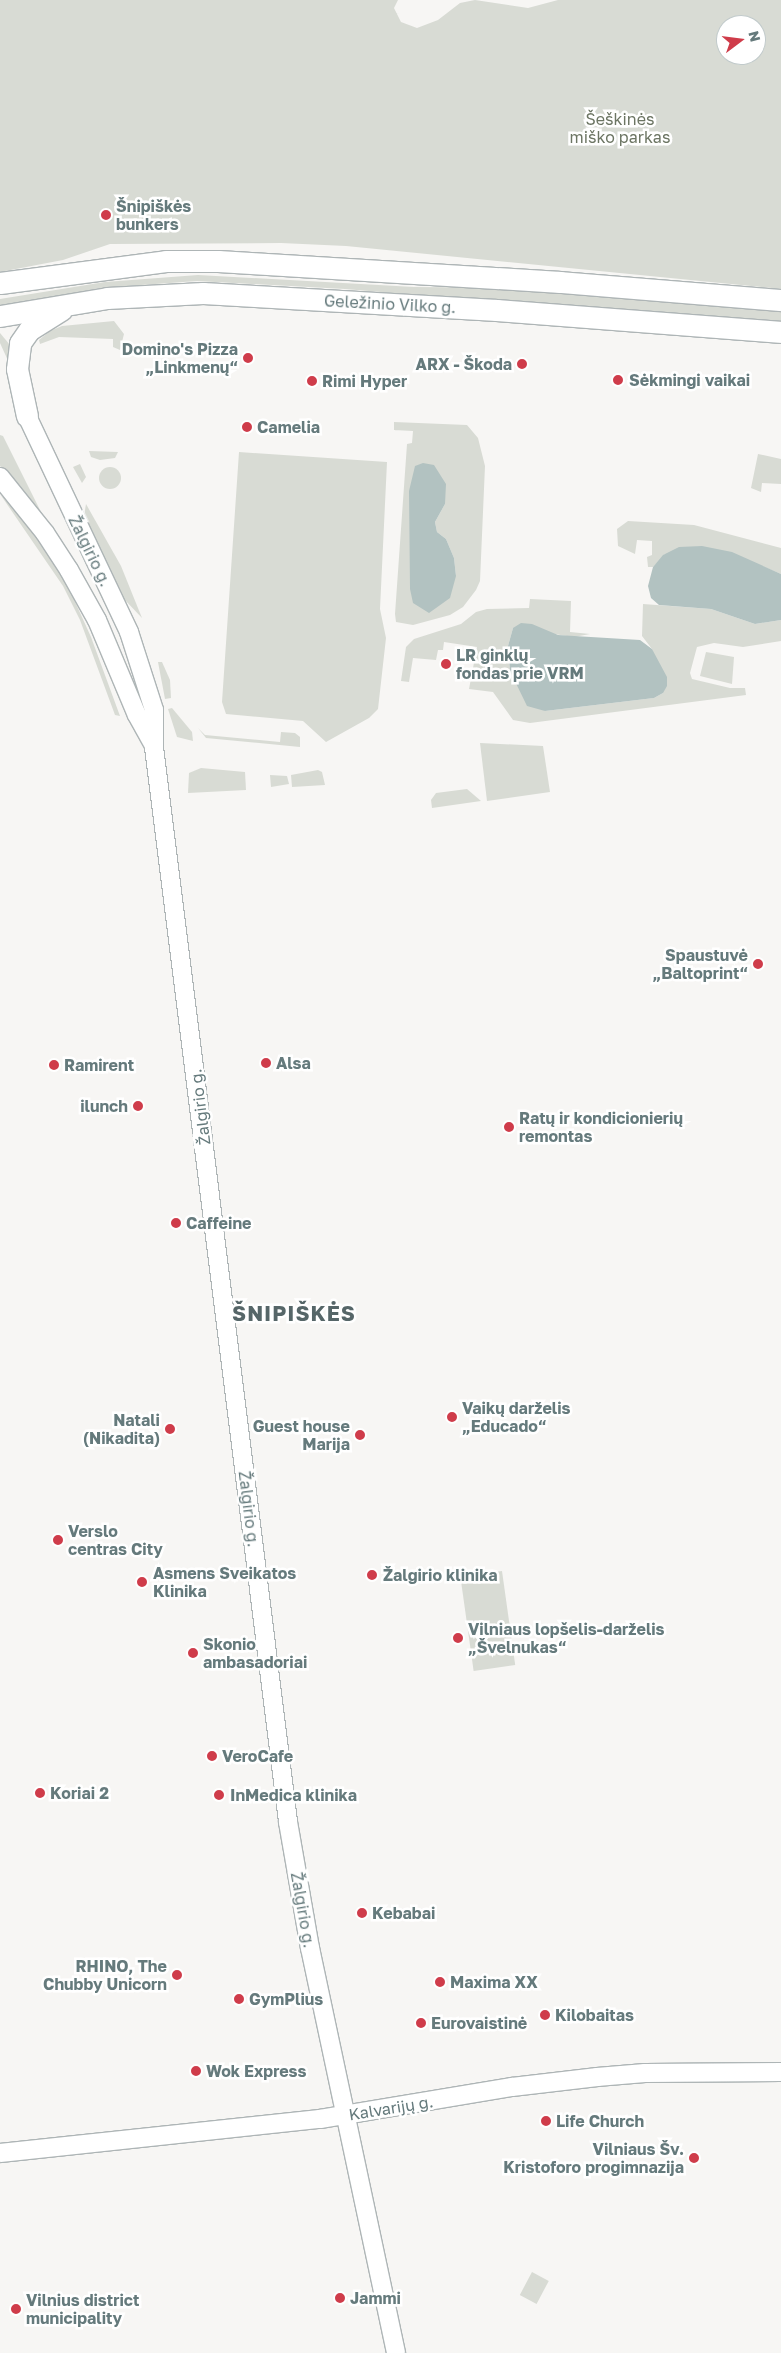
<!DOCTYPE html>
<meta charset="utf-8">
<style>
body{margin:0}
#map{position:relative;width:781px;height:2353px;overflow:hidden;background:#f7f6f4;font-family:"Golos Text",sans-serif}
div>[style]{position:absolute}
.green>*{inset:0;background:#d8dbd4;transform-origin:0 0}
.round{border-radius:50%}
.water>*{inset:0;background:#b2c2c1}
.roads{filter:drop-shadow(1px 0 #aeb5b6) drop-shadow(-1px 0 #aeb5b6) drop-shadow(0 1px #aeb5b6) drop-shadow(0 -1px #aeb5b6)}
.primary>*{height:18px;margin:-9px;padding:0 9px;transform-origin:9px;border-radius:9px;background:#fff}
.highway>*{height:21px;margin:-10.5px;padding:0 10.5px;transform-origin:10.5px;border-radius:10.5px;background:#fff}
.dots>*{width:14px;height:14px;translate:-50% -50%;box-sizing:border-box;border:2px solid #fff;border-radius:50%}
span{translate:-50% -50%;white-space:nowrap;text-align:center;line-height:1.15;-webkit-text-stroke:5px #fff;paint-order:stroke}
.park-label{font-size:16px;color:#6c7563}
.poi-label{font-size:16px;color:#657a7c;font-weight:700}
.left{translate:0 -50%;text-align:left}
.right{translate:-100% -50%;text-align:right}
.street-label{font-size:16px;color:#657a7c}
.district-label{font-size:21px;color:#566668;font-weight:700;letter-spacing:1px}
.north{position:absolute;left:716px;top:15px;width:50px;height:50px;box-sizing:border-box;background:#fff;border:1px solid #c1cacb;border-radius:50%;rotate:75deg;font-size:14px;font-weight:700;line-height:20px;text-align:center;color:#657a7c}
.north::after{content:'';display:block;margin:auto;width:18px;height:22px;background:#cf3c4a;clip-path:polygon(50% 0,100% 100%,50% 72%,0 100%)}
</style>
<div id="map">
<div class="green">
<i style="clip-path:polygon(evenodd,0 0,398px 0,394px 8px,401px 22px,417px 28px,438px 20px,460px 3px,475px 0,528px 8px,558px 0,781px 0,781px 289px,346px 246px,281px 243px,110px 244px,63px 260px,0 272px,0 0,726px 25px,756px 25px,756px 55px,726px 55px,726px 25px)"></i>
<i style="clip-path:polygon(198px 275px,414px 287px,527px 288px,781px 310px,781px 326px,345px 289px,197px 281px,100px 288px,0 308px,0 299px,105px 282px)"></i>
<i style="clip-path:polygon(114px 321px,124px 334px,120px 350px,113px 347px,113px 339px,59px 337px,40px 344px,39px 340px,50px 331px,62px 326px)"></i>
<i style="clip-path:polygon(0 333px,10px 345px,10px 365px,0 343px)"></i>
<i style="clip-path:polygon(evenodd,394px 422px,467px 425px,478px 438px,485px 466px,480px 581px,476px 590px,463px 607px,450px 615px,413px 625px,396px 622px,395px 614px,407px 444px,412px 443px,413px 431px,394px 430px,394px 422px,409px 491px,445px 504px,435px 522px,437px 532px,446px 539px,454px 558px,456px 576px,409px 491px)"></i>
<i style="clip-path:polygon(0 435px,3px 436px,42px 514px,0 466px)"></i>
<i style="clip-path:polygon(89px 451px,118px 452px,115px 458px,100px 460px,91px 457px)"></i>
<i style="clip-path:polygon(239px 452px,387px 462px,380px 609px,386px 638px,378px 709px,369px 718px,326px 742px,303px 721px,226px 714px,222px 702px)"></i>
<i style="clip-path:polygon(758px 454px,781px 459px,781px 484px,762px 483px,761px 492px,751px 488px)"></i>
<i style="clip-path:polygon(80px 464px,86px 477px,82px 483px,73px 467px)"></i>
<i class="round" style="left:99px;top:467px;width:22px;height:22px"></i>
<i style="clip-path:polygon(0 494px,37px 536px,67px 584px,91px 637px,120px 716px,115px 715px,80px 620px,63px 586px)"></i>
<i style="clip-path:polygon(86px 504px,121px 566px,142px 618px,124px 599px,84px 516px)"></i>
<i style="clip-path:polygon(628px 521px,694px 525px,781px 548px,781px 574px,757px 564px,665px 554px,653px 567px,648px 567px,647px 557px,652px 555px,652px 541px,637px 540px,635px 554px,618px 546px,617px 529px)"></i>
<i style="clip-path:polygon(530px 599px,571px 601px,570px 632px,590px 634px,574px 637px,513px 628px,508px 646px,510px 671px,545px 711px,654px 698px,663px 693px,652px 649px,642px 636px,643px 604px,711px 609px,755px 624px,781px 620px,781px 641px,743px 647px,714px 643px,697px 647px,690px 673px,692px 679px,730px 688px,745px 688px,746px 695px,530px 723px,513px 720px,493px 692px,469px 689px,477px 647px,444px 642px,443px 650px,438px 650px,436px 660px,413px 658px,409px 682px,401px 681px,406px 647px,414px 639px,461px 624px,476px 612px,487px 609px,529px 608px)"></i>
<i style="clip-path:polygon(706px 652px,734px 657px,732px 684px,700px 676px)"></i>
<i style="clip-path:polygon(158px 662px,162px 662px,170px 680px,171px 698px,165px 699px)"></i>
<i style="clip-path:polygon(172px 708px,192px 732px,193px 741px,177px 737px,168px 709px)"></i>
<i style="clip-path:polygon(198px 728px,205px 735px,280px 742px,281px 732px,295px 733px,300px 737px,300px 747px,206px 738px)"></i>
<i style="clip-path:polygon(480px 743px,543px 746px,550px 792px,487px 801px)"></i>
<i style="clip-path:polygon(201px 768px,245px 772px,246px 790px,188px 793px,189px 773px)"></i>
<i style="clip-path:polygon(318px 770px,322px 772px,325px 785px,292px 787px,291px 775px)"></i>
<i style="clip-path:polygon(270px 775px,287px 776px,289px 784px,271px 787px)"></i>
<i style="clip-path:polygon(467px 789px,481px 801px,432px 808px,431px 800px,436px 793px)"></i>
<i style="left:502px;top:1571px;width:95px;height:42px;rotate:82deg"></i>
<i style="left:532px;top:2272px;width:19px;height:26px;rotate:28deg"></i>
</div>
<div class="water">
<i style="clip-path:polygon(423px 463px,434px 465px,446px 484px,445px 504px,435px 522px,437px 532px,446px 539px,454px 558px,456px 576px,450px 598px,429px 613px,413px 603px,410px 589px,409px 491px,415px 466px)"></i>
<i style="clip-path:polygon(702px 546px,732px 552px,781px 574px,781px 620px,755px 624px,711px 609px,659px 605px,651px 598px,648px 586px,653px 567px,663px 555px,679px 547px)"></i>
<i style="clip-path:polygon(521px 623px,532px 624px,558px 635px,640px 640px,652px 649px,667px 677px,667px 686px,663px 693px,654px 698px,545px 711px,527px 706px,510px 671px,508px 646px,513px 628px)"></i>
</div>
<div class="roads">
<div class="primary">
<i style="left:27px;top:416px;width:239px;rotate:64.7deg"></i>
<i style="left:129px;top:632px;width:82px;rotate:72.2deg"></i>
<i style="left:154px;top:710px;width:37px;rotate:90deg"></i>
<i style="left:154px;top:747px;width:1083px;rotate:82.89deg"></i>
<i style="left:288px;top:1822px;width:128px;rotate:80.1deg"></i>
<i style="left:310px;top:1948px;width:414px;rotate:78deg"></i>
<i style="left:0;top:477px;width:72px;rotate:51.2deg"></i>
<i style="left:45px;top:533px;width:44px;rotate:57deg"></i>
<i style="left:69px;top:570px;width:57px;rotate:60.8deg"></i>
<i style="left:97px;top:620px;width:103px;rotate:67.2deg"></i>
<i style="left:137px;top:715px;width:33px;rotate:61deg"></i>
<i style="left:0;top:2153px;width:322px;rotate:-6.1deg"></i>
<i style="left:320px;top:2119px;width:195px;rotate:-9.5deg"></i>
<i style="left:512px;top:2087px;width:86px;rotate:-6.7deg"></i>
<i style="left:597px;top:2077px;width:48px;rotate:-4.8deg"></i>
<i style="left:645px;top:2073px;width:136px;rotate:-0.4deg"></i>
</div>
<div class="highway">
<i style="left:0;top:283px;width:167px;rotate:-7.5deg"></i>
<i style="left:166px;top:261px;width:52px"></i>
<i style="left:218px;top:261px;width:343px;rotate:3.5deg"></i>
<i style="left:560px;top:282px;width:222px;rotate:4.7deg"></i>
<i style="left:0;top:316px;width:109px;rotate:-9.5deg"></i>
<i style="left:107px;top:298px;width:96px;rotate:-3deg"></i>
<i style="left:203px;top:293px;width:294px;rotate:3.3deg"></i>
<i style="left:497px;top:310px;width:285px;rotate:4.4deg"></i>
<i style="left:27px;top:416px;width:48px;rotate:-102deg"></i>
<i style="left:17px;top:369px;width:26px;rotate:-83deg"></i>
<i style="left:20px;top:343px;width:16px;rotate:-55deg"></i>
<i style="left:29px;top:330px;width:38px;rotate:-32deg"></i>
</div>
</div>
<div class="dots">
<i style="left:106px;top:215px;background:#cf3c4a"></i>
<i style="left:248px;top:358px;background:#cf3c4a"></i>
<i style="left:522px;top:364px;background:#cf3c4a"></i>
<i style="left:618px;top:380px;background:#cf3c4a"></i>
<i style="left:312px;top:381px;background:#cf3c4a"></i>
<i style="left:247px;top:427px;background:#cf3c4a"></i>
<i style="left:446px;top:664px;background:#cf3c4a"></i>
<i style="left:758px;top:964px;background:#cf3c4a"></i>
<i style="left:266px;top:1063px;background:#cf3c4a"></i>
<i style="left:54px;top:1065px;background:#cf3c4a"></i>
<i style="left:138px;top:1106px;background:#cf3c4a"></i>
<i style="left:509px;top:1127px;background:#cf3c4a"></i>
<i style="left:176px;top:1223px;background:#cf3c4a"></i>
<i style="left:452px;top:1417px;background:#cf3c4a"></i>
<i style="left:170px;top:1429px;background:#cf3c4a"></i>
<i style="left:360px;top:1435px;background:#cf3c4a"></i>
<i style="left:58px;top:1540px;background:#cf3c4a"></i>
<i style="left:372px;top:1575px;background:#cf3c4a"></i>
<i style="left:142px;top:1582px;background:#cf3c4a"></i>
<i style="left:458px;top:1638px;background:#cf3c4a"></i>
<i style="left:193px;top:1653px;background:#cf3c4a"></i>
<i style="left:212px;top:1756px;background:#cf3c4a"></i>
<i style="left:40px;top:1793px;background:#cf3c4a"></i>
<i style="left:219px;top:1795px;background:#cf3c4a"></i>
<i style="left:362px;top:1913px;background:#cf3c4a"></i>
<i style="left:177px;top:1975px;background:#cf3c4a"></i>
<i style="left:440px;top:1982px;background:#cf3c4a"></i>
<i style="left:239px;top:1999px;background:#cf3c4a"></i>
<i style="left:545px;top:2015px;background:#cf3c4a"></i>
<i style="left:421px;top:2023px;background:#cf3c4a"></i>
<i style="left:196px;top:2071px;background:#cf3c4a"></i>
<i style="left:546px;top:2121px;background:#cf3c4a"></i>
<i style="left:694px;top:2158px;background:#cf3c4a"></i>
<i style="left:340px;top:2298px;background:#cf3c4a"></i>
<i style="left:16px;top:2309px;background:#cf3c4a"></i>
</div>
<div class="park-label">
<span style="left:620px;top:128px">Šeškinės<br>miško parkas</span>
</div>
<div class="poi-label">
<span class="left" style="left:116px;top:215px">Šnipiškės<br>bunkers</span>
<span class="right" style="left:238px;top:358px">Domino's Pizza<br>„Linkmenų“</span>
<span class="right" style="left:512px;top:364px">ARX - Škoda</span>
<span class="left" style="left:629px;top:380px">Sėkmingi vaikai</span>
<span class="left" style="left:322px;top:381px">Rimi Hyper</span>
<span class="left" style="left:257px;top:427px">Camelia</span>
<span class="left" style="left:456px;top:664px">LR ginklų<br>fondas prie VRM</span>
<span class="right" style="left:748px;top:964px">Spaustuvė<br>„Baltoprint“</span>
<span class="left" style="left:276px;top:1063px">Alsa</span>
<span class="left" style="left:64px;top:1065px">Ramirent</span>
<span class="right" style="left:128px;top:1106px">ilunch</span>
<span class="left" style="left:519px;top:1127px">Ratų ir kondicionierių<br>remontas</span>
<span class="left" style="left:186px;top:1223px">Caffeine</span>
<span class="left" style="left:462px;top:1417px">Vaikų darželis<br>„Educado“</span>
<span class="right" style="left:160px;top:1429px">Natali<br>(Nikadita)</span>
<span class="right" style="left:350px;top:1435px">Guest house<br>Marija</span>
<span class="left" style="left:68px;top:1540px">Verslo<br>centras City</span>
<span class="left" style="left:153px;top:1582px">Asmens Sveikatos<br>Klinika</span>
<span class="left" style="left:383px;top:1575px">Žalgirio klinika</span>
<span class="left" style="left:468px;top:1638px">Vilniaus lopšelis-darželis<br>„Švelnukas“</span>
<span class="left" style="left:203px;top:1653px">Skonio<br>ambasadoriai</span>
<span class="left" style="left:222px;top:1756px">VeroCafe</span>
<span class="left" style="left:50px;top:1793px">Koriai 2</span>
<span class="left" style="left:230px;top:1795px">InMedica klinika</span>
<span class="left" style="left:372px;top:1913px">Kebabai</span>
<span class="right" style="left:167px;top:1975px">RHINO, The<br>Chubby Unicorn</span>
<span class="left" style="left:450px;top:1982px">Maxima XX</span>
<span class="left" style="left:249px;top:1999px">GymPlius</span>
<span class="left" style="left:555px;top:2015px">Kilobaitas</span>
<span class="left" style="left:431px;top:2023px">Eurovaistinė</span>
<span class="left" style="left:206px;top:2071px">Wok Express</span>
<span class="left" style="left:556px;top:2121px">Life Church</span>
<span class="right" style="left:684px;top:2158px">Vilniaus Šv.<br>Kristoforo progimnazija</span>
<span class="left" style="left:350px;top:2298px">Jammi</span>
<span class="left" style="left:26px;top:2309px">Vilnius district<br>municipality</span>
</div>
<div class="street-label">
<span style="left:390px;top:304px;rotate:3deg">Geležinio Vilko g.</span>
<span style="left:90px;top:551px;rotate:64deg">Žalgirio g.</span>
<span style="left:200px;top:1107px;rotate:-97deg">Žalgirio g.</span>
<span style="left:249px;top:1509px;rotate:83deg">Žalgirio g.</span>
<span style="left:303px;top:1910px;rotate:80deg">Žalgirio g.</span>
<span style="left:391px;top:2108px;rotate:-9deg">Kalvarijų g.</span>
</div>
<div class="district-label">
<span style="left:294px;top:1313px">ŠNIPIŠKĖS</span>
</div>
<div class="north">N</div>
</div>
